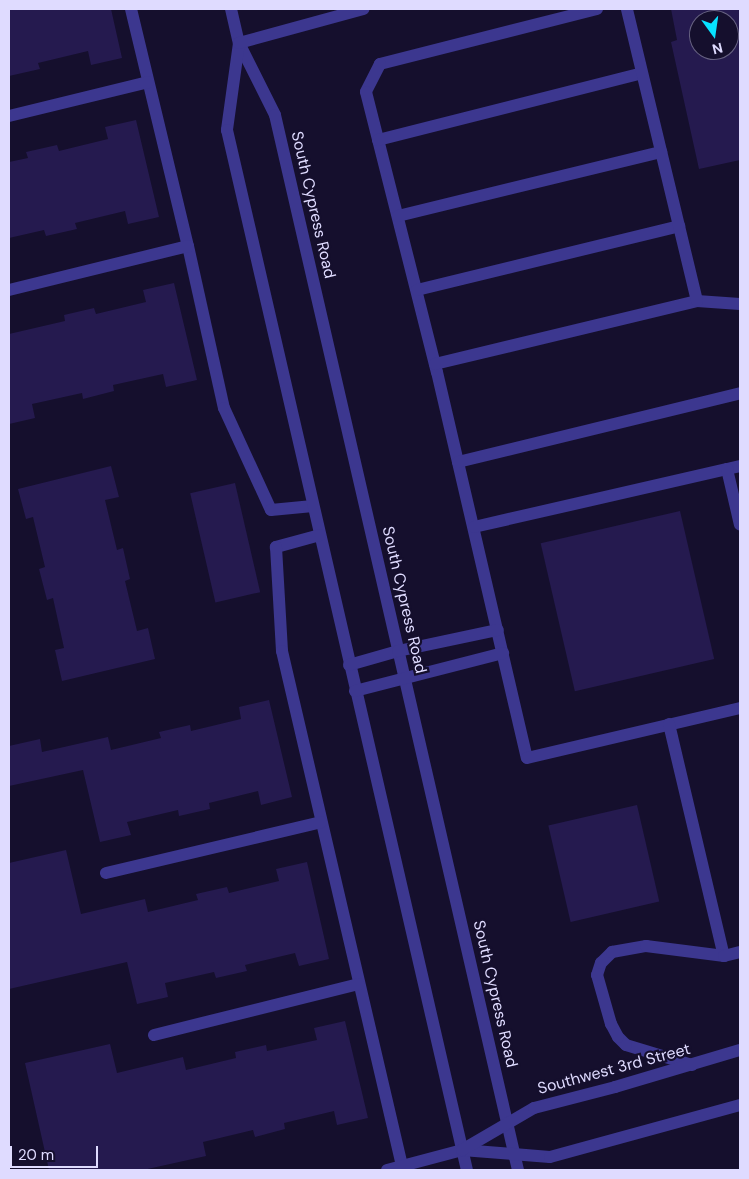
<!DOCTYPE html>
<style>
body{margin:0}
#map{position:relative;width:749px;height:1179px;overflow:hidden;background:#150f2d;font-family:"DM Sans",sans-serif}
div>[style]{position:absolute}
.building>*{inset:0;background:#251a4f;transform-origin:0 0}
.minor>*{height:12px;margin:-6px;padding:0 6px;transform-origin:6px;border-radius:6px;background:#3c378f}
span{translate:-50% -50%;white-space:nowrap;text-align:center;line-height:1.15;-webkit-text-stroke:4.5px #150f2d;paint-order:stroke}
.street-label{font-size:16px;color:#dfdbff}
.frame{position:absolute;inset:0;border:10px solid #dfdbff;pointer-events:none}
.north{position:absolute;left:689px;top:10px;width:50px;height:50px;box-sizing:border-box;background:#150f2d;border:1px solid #666181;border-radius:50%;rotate:166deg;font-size:14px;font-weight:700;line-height:20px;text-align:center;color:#dfdbff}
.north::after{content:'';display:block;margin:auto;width:18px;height:22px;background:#07e2ff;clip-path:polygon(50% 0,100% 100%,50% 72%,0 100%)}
.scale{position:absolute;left:10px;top:1146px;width:88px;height:22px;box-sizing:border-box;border:2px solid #dfdbff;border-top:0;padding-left:6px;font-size:15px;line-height:18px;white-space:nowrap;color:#dfdbff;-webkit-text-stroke:4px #150f2d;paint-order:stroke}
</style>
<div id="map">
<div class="building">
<i style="clip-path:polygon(9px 9px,111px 9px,122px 58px,91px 65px,88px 51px,38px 63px,40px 69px,9px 76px)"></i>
<i style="clip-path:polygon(evenodd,671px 9px,740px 9px,740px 160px,699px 169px,671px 42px,677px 40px,671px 9px,699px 20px,729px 20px,729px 50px,699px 50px,699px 20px)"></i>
<i style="clip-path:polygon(136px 120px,159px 217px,128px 224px,125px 211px,75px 223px,77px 229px,46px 236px,44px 230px,9px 238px,9px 162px,28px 158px,26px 152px,57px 145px,59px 151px,108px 139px,105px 127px)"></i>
<i style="clip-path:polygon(174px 283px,197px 380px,166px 387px,163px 374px,113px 385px,114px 391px,83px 399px,82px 393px,32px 404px,35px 418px,9px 424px,9px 334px,65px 321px,64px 315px,94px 308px,96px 314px,146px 302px,143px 290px)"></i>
<i style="clip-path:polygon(111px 466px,119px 497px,105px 500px,117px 550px,123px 548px,130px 579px,125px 581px,137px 631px,148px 628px,155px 659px,62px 681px,55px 650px,64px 648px,53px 598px,47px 600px,39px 569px,45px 567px,33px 517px,26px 519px,18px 489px)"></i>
<i style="left:235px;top:483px;width:112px;height:46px;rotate:77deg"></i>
<i style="left:680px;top:511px;width:152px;height:143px;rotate:77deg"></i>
<i style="clip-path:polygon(269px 700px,292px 797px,261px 805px,258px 791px,209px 803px,210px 809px,179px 816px,178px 810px,127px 822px,131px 835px,100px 842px,83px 770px,9px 786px,9px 746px,40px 739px,42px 752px,108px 737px,111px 750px,161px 738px,159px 732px,190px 725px,191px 731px,241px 719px,239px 707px)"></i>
<i style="left:637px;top:805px;width:99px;height:91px;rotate:77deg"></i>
<i style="clip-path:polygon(66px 850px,81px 914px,145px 899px,148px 912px,198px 900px,196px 894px,227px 887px,229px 893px,279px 881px,276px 869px,307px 862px,329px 959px,299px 966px,295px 953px,245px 965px,247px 971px,216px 978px,214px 972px,165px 983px,168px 997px,137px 1004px,127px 962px,9px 989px,9px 863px)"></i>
<i style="clip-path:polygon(345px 1021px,368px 1118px,337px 1125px,334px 1111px,284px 1123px,285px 1129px,255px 1137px,253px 1130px,203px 1142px,206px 1156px,143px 1170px,49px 1170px,25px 1063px,110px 1044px,117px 1073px,183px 1057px,186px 1070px,236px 1058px,235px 1052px,266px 1045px,267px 1051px,317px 1040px,314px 1028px)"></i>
</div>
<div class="minor">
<i style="left:131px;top:9px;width:244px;rotate:76.5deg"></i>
<i style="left:188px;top:246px;width:166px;rotate:77.5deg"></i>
<i style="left:224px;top:408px;width:112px;rotate:65.3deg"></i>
<i style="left:271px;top:510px;width:42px;rotate:-5.4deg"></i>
<i style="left:231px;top:9px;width:35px;rotate:77deg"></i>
<i style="left:239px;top:43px;width:80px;rotate:63.4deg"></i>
<i style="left:275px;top:115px;width:1083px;rotate:77.03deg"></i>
<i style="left:597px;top:9px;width:224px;rotate:165.8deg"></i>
<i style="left:380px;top:64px;width:31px;rotate:117deg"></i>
<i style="left:366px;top:92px;width:289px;rotate:75.8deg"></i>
<i style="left:437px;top:372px;width:396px;rotate:76.9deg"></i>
<i style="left:527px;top:758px;width:219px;rotate:-13.2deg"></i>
<i style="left:239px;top:43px;width:88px;rotate:97.9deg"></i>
<i style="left:227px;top:130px;width:1067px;rotate:77.01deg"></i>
<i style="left:239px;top:43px;width:129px;rotate:-15.3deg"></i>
<i style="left:9px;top:116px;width:143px;rotate:-13.7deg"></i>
<i style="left:378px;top:140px;width:272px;rotate:-14.2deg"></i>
<i style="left:398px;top:216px;width:271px;rotate:-13.7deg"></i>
<i style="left:9px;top:290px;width:184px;rotate:-13.8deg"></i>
<i style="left:417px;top:290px;width:270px;rotate:-13.7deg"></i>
<i style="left:697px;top:301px;width:43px;rotate:4deg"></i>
<i style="left:435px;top:364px;width:269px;rotate:-13.5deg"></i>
<i style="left:697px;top:301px;width:300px;rotate:-103.5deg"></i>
<i style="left:458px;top:462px;width:290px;rotate:-13.7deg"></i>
<i style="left:727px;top:469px;width:13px;rotate:-13deg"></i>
<i style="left:474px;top:527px;width:260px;rotate:-12.9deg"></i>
<i style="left:727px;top:469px;width:57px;rotate:76.9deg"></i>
<i style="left:320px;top:535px;width:46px;rotate:164.7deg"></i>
<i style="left:276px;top:547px;width:104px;rotate:86.7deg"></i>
<i style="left:282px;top:651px;width:529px;rotate:76.88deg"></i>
<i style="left:349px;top:665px;width:51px;rotate:-15.9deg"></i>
<i style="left:398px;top:651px;width:102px;rotate:-11.9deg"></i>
<i style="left:355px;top:691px;width:153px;rotate:-14.4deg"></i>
<i style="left:669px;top:724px;width:238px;rotate:76.7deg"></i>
<i style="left:106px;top:873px;width:221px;rotate:-13.3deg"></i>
<i style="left:154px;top:1035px;width:211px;rotate:-14deg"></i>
<i style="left:692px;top:1065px;width:69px;rotate:-163.1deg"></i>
<i style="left:626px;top:1045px;width:11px;rotate:-135deg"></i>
<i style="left:618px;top:1037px;width:15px;rotate:-118deg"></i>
<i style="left:611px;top:1024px;width:51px;rotate:-105.9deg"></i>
<i style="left:597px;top:975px;width:13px;rotate:-72deg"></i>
<i style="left:601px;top:963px;width:16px;rotate:-45deg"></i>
<i style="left:612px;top:952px;width:35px;rotate:-10deg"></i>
<i style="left:646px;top:946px;width:79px;rotate:7.3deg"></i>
<i style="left:724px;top:956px;width:16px;rotate:-14deg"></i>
<i style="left:462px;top:1150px;width:88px;rotate:4.5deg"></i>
<i style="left:550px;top:1157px;width:197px;rotate:-15.3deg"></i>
<i style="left:387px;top:1170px;width:78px;rotate:-14.9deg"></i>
<i style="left:462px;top:1150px;width:83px;rotate:-30.3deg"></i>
<i style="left:534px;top:1108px;width:84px;rotate:-14.5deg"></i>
<i style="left:615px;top:1087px;width:130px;rotate:-16.5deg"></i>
</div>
<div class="street-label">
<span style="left:313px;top:205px;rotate:77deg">South Cypress Road</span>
<span style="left:404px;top:600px;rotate:77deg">South Cypress Road</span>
<span style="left:495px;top:994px;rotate:77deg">South Cypress Road</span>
<span style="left:614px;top:1069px;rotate:-15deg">Southwest 3rd Street</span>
</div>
<div class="frame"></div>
<div class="north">N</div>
<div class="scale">20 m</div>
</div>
